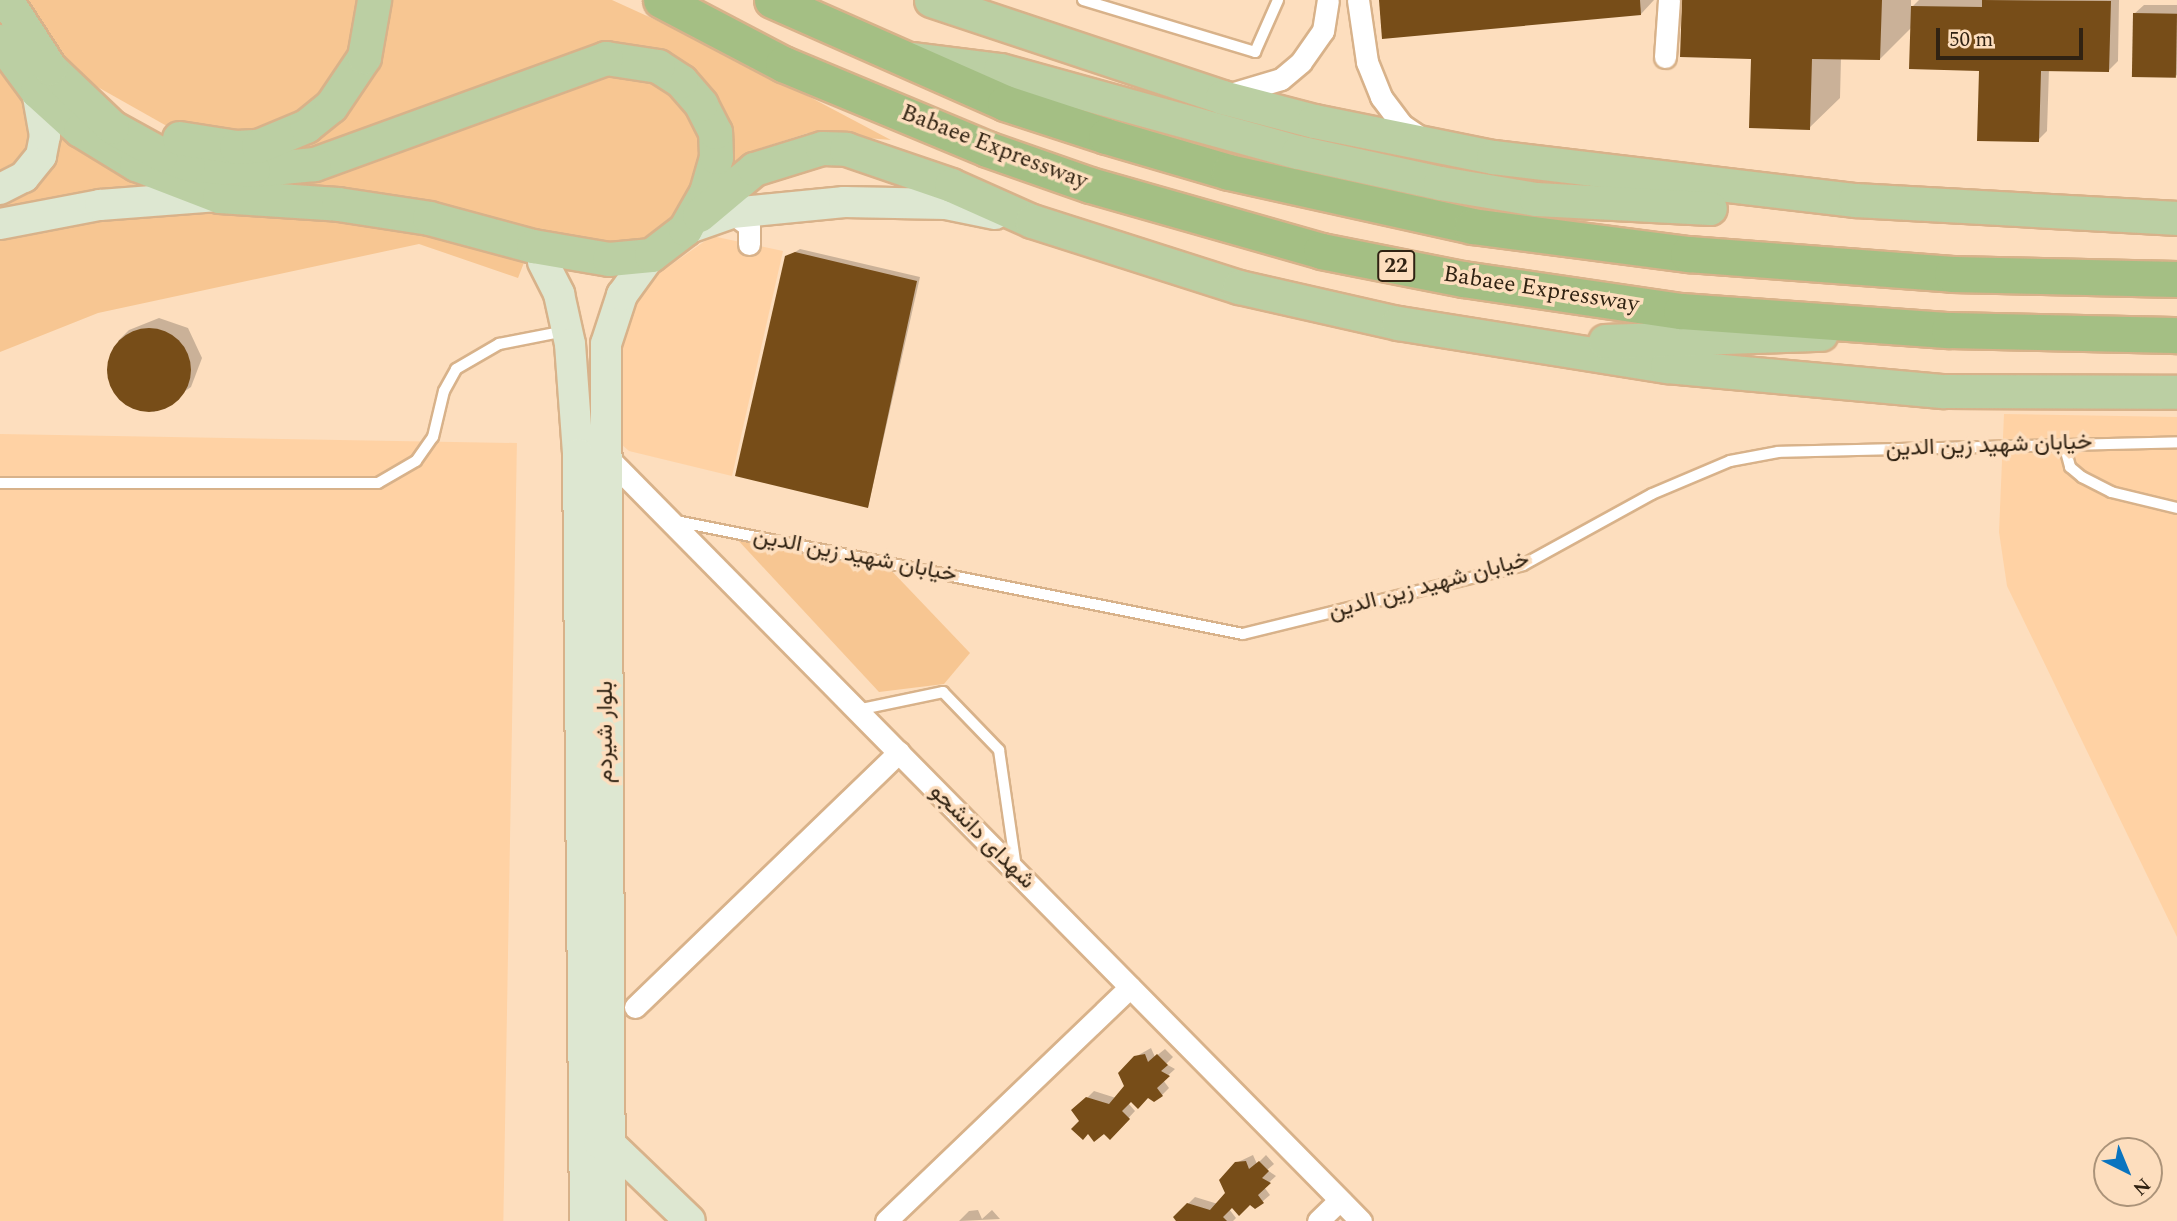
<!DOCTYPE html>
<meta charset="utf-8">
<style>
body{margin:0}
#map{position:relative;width:2177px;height:1221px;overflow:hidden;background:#fddebe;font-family:Spectral,Vazirmatn,serif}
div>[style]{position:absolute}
.built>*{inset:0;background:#ffd2a4;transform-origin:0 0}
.green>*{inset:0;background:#f7c692}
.shadow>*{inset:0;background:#0003}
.building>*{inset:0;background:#774d18;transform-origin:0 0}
.round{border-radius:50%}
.roads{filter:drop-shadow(2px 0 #d8b28a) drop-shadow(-2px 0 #d8b28a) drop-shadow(0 2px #d8b28a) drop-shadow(0 -2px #d8b28a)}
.service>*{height:10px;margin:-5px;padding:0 5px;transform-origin:5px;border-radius:5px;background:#fff}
.minor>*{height:21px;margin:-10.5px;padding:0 10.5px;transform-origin:10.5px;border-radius:10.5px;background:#fff}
.secondary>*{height:30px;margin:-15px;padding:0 15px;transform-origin:15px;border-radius:15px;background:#dde7d1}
.primary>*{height:33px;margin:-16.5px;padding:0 16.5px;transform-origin:16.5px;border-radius:16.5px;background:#bbcfa3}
.trunk>*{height:35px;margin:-17.5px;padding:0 17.5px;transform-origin:17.5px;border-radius:17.5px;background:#a4bf84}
span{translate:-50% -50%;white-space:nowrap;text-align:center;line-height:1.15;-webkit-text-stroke:7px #fddebe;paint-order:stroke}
.shield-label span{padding:2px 5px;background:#fddebe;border:2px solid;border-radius:5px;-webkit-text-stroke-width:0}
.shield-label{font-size:21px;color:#302212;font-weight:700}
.street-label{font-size:23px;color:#302212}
.north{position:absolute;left:2093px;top:1137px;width:70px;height:70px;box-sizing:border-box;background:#fddebe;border:2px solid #ab9379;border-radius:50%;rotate:137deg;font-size:19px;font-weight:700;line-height:28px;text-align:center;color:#302212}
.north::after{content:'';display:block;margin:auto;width:24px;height:32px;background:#0a74bf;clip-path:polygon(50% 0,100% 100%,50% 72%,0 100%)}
.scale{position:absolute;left:1936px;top:28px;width:147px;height:32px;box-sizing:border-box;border:4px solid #302212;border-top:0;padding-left:9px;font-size:21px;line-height:24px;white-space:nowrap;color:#302212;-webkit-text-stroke:5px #fddebe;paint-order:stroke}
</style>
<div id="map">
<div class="built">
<i style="clip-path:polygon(712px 236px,783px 251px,732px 476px,629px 451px,621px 444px,621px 327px,641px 286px)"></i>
<i style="clip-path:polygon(2004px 414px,2177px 417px,2177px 937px,2007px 586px,1999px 532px)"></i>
<i style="left:0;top:434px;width:517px;height:787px;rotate:1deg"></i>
</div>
<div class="green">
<i style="clip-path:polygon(21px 0,364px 0,355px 48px,334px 85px,273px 132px,208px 135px,165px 125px,87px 81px,64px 60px)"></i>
<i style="clip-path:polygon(384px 0,612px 0,715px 47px,891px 140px,808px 133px,761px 148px,727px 174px,648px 53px,322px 150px,203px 156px,289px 147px)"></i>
<i style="clip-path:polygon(639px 70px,689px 101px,706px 158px,667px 230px,630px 250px,237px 180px,552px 85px)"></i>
<i style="clip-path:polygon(0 73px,27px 103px,33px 130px,24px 159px,0 177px)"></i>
<i style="clip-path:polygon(54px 122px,161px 189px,0 211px,0 201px,25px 194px,45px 178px,55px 154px)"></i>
<i style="clip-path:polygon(126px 211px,305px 215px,413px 226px,525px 260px,518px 278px,419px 244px,98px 313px,0 352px,0 234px)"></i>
<i style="clip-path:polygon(736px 538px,887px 566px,970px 653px,944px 684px,879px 692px)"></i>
</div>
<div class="shadow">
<i style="clip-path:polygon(1381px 0,1654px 0,1641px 14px)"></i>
<i style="clip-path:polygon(1684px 0,1911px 0,1911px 8px,1919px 0,2119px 0,2118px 61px,2108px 71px,2049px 69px,2047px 131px,2038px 140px,1981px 69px,1912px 27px,1880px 59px,1841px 58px,1840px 98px,1809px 128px,1752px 57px)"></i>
<i style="clip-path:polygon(2144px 5px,2177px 5px,2177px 76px,2134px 14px)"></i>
<i style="clip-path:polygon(800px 249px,920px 277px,868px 507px,787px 257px)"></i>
<i style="clip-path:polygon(159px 318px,188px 328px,202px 358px,191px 387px,154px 412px,123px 402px,107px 373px,119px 340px,129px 330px)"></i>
<i style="clip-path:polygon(1151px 1048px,1155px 1057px,1165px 1049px,1173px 1057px,1166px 1064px,1175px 1069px,1163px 1080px,1169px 1088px,1162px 1095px,1131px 1099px,1128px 1103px,1135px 1111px,1110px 1138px,1081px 1121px,1074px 1111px,1094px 1091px,1116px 1098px,1126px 1086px,1135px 1057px)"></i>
<i style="clip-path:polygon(1253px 1155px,1257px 1164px,1266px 1155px,1274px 1164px,1267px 1170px,1276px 1176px,1264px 1187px,1270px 1195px,1263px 1201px,1255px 1207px,1250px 1203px,1232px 1206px,1229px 1209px,1236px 1218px,1233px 1221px,1178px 1221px,1175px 1217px,1195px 1197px,1218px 1204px,1227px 1193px,1236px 1163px)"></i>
<i style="clip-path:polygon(978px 1210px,982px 1219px,992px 1210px,1000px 1219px,959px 1221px,969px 1211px)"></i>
</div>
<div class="building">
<i style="clip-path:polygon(1379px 0,1640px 0,1641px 15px,1382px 39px)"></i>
<i style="clip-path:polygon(1682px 0,1882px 0,1880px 60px,1812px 59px,1810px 130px,1749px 128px,1751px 59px,1680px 57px)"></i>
<i style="clip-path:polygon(1982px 0,2111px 1px,2109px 72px,2041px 71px,2039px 142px,1977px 141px,1979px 71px,1909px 69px,1911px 6px,1982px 7px)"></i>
<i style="left:2133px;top:13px;width:44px;height:64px;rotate:1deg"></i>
<i style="clip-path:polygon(795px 252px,917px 281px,868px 508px,735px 476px,785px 256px)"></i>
<i class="round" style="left:107px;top:328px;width:84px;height:84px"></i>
<i style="clip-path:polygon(1145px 1054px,1148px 1062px,1157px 1054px,1168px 1065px,1161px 1071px,1170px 1076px,1157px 1088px,1163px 1096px,1154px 1102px,1148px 1098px,1138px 1109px,1131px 1102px,1122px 1111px,1130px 1119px,1110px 1140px,1104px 1134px,1094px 1142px,1088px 1134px,1083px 1140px,1071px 1129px,1079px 1121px,1071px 1110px,1086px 1097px,1109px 1104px,1124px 1086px,1118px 1073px,1134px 1056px)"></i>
<i style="clip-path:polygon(1246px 1161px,1249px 1169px,1259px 1161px,1269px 1171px,1262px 1178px,1271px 1183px,1258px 1195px,1264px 1203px,1255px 1209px,1250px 1205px,1239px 1216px,1232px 1208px,1223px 1217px,1227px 1221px,1176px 1221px,1173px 1217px,1187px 1203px,1210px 1210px,1225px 1193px,1219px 1180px,1235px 1162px)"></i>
</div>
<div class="roads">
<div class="service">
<i style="left:1083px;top:0;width:180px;rotate:16.8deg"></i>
<i style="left:1255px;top:52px;width:57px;rotate:-66.1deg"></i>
<i style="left:2064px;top:444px;width:24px;rotate:75deg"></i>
<i style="left:2070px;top:467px;width:16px;rotate:40deg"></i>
<i style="left:2082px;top:477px;width:33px;rotate:27deg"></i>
<i style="left:2111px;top:492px;width:68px;rotate:13.6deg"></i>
<i style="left:0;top:483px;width:378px"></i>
<i style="left:378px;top:483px;width:44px;rotate:-30.1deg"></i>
<i style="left:416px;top:461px;width:29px;rotate:-55deg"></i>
<i style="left:433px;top:437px;width:47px;rotate:-76.6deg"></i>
<i style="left:444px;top:391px;width:25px;rotate:-61deg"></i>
<i style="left:456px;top:369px;width:50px;rotate:-30.2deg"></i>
<i style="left:499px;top:344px;width:67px;rotate:-11.1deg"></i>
<i style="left:676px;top:521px;width:578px;rotate:11.27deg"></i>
<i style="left:1243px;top:634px;width:288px;rotate:-13.8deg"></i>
<i style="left:1523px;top:565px;width:147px;rotate:-28.8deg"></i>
<i style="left:1652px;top:494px;width:85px;rotate:-22.9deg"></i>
<i style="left:1730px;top:461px;width:49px;rotate:-10.6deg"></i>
<i style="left:1778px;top:452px;width:399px;rotate:-1.4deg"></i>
<i style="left:857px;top:710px;width:88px;rotate:-11.8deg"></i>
<i style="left:943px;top:692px;width:81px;rotate:46deg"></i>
<i style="left:999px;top:750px;width:119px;rotate:81.8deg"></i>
</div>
<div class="minor">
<i style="left:1358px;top:0;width:63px;rotate:81.7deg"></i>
<i style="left:1367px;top:62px;width:38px;rotate:68deg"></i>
<i style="left:1381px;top:97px;width:35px;rotate:53deg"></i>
<i style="left:1402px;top:125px;width:22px;rotate:34deg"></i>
<i style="left:1665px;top:57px;width:57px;rotate:-86deg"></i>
<i style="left:1227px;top:95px;width:56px;rotate:-16.5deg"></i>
<i style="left:1281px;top:79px;width:26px;rotate:-40deg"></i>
<i style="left:1301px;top:62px;width:38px;rotate:-55deg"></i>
<i style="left:1323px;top:31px;width:31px;rotate:-81deg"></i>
<i style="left:732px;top:213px;width:21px;rotate:37deg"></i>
<i style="left:749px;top:226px;width:18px;rotate:90deg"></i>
<i style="left:603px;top:453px;width:1079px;rotate:45.38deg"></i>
<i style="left:635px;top:1007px;width:367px;rotate:-44deg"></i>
<i style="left:886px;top:1221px;width:338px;rotate:-43.8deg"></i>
<i style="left:1318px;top:1221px;width:30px;rotate:-44deg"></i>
</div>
<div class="secondary">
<i style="left:0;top:189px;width:27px;rotate:-27deg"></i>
<i style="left:24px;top:177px;width:27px;rotate:-51deg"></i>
<i style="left:41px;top:156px;width:20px;rotate:-79deg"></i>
<i style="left:45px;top:136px;width:46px;rotate:-100.1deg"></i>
<i style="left:0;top:224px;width:102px;rotate:-10.8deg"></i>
<i style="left:100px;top:205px;width:118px;rotate:-4.4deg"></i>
<i style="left:686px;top:229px;width:49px;rotate:-19.2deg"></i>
<i style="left:732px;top:213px;width:113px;rotate:-5.6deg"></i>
<i style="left:844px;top:202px;width:102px;rotate:1.1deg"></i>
<i style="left:946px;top:204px;width:50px;rotate:11.5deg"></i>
<i style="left:543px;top:262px;width:36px;rotate:63deg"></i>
<i style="left:559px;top:294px;width:51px;rotate:77.6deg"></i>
<i style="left:570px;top:344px;width:110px;rotate:85.8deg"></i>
<i style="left:578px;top:454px;width:767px;rotate:89.48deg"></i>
<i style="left:599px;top:1143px;width:10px"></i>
<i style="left:609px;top:1143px;width:112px;rotate:43.9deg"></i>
<i style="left:610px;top:1221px;width:877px;rotate:-90.26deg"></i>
<i style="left:606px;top:344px;width:52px;rotate:-71.9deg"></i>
<i style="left:622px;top:295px;width:49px;rotate:-54.1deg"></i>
</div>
<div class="primary">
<i style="left:931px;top:0;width:307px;rotate:18.4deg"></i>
<i style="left:1222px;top:97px;width:95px;rotate:14.6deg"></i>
<i style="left:1314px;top:121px;width:183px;rotate:11.4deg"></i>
<i style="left:1493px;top:157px;width:365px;rotate:6.8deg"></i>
<i style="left:1855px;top:200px;width:323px;rotate:3.2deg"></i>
<i style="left:0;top:41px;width:62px;rotate:53.5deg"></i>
<i style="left:37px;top:91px;width:58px;rotate:42.2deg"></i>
<i style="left:80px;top:130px;width:66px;rotate:31.3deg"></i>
<i style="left:136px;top:164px;width:89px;rotate:21.1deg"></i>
<i style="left:219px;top:196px;width:119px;rotate:3.8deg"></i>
<i style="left:338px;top:204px;width:92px;rotate:8.7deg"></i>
<i style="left:429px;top:218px;width:108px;rotate:15.1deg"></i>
<i style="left:533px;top:246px;width:77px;rotate:9.7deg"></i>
<i style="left:609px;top:259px;width:42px;rotate:-5.4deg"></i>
<i style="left:651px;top:255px;width:43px;rotate:-37.4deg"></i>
<i style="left:685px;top:229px;width:43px;rotate:-60.4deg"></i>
<i style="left:706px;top:192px;width:36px;rotate:-74deg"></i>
<i style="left:716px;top:157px;width:25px;rotate:-92deg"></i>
<i style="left:715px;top:132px;width:31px;rotate:-117deg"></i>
<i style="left:701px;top:104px;width:30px;rotate:-131deg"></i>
<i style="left:681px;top:81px;width:27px;rotate:-147deg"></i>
<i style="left:658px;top:66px;width:53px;rotate:-171.3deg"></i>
<i style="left:606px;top:58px;width:311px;rotate:160deg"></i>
<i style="left:314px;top:164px;width:61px;rotate:174.4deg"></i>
<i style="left:253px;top:170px;width:65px;rotate:-174.7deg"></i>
<i style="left:188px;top:164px;width:29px;rotate:-160deg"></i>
<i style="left:161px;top:154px;width:56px;rotate:-151.1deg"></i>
<i style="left:112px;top:127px;width:86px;rotate:-136.4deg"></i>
<i style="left:50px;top:68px;width:81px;rotate:-122.9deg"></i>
<i style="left:913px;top:59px;width:88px;rotate:7.2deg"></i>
<i style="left:1000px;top:70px;width:309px;rotate:15.4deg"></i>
<i style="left:1298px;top:152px;width:145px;rotate:12.3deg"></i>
<i style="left:1440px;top:183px;width:97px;rotate:9.5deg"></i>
<i style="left:1536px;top:199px;width:174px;rotate:3deg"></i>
<i style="left:179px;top:138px;width:58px;rotate:9deg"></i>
<i style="left:236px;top:147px;width:22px;rotate:-3deg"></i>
<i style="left:258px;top:146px;width:52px;rotate:-22.6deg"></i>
<i style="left:306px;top:126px;width:32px;rotate:-39deg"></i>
<i style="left:331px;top:106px;width:59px;rotate:-56deg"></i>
<i style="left:364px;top:57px;width:58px;rotate:-80deg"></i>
<i style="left:699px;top:215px;width:72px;rotate:-39.9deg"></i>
<i style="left:754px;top:169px;width:71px;rotate:-17.2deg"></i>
<i style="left:822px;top:148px;width:24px;rotate:2deg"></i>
<i style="left:846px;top:149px;width:111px;rotate:18.9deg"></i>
<i style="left:951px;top:185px;width:89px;rotate:24deg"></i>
<i style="left:1032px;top:221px;width:217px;rotate:17.7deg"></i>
<i style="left:1239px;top:287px;width:163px;rotate:12.8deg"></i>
<i style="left:1398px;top:323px;width:272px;rotate:9.1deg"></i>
<i style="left:1667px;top:366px;width:278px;rotate:5.2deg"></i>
<i style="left:1944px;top:391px;width:233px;rotate:0.2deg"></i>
<i style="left:1605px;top:341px;width:216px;rotate:-1.9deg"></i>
</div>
<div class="trunk">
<i style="left:661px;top:0;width:138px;rotate:27.7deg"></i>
<i style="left:783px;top:64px;width:221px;rotate:22.6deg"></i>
<i style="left:987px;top:149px;width:109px;rotate:19.3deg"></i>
<i style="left:1090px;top:185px;width:240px;rotate:15.9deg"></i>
<i style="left:1321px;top:251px;width:145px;rotate:11.2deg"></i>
<i style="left:1463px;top:279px;width:220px;rotate:8.4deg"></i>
<i style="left:1681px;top:311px;width:269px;rotate:4.1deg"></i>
<i style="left:1949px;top:330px;width:228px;rotate:1.3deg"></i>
<i style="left:772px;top:0;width:255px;rotate:23.8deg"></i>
<i style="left:1005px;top:103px;width:106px;rotate:18.1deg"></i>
<i style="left:1106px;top:136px;width:128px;rotate:16.3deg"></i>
<i style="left:1229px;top:172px;width:249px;rotate:12.5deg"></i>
<i style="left:1472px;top:226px;width:218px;rotate:7.4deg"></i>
<i style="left:1688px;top:254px;width:265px;rotate:4.3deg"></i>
<i style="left:1952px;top:274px;width:225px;rotate:1.3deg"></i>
</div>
</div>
<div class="shield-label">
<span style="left:1396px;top:266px">22</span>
</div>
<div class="street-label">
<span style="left:994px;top:148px;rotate:21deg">Babaee Expressway</span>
<span style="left:1541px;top:290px;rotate:9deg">Babaee Expressway</span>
<span style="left:1989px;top:446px;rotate:-2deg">خیابان شهید زین الدین</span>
<span style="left:855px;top:556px;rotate:11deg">خیابان شهید زین الدین</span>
<span style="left:1429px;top:586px;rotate:-15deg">خیابان شهید زین الدین</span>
<span style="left:606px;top:732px;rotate:-90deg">بلوار شیردم</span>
<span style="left:982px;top:837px;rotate:45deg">شهدای دانشجو</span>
</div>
<div class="north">N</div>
<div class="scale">50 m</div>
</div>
